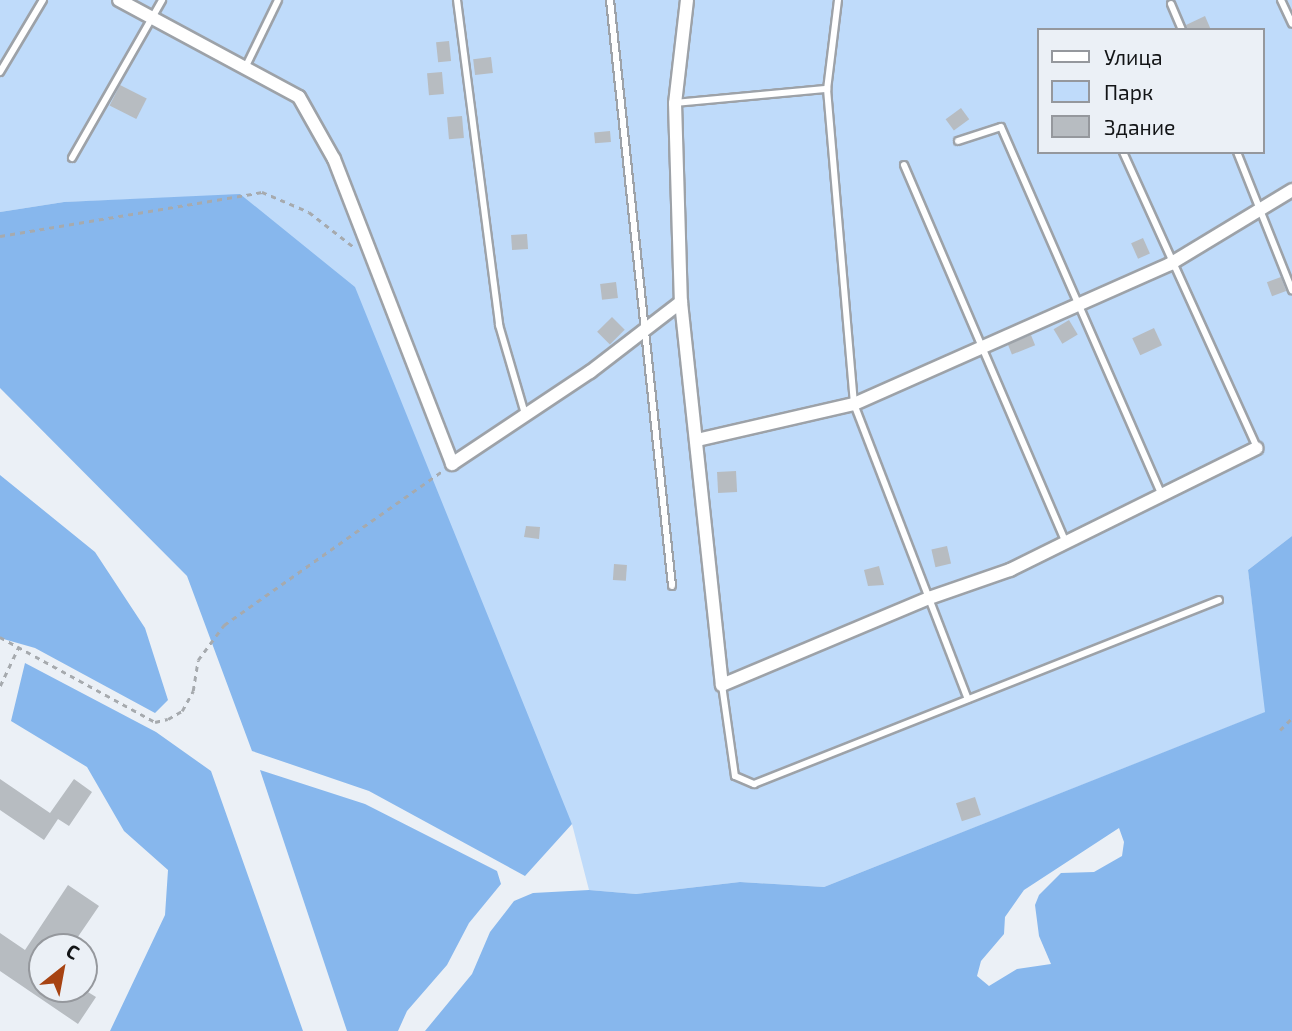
<!DOCTYPE html>
<meta charset="utf-8">
<style>
body{margin:0}
#map{position:relative;width:1292px;height:1031px;overflow:hidden;background:#ebf0f6;font-family:"Exo 2",sans-serif}
div>[style]{position:absolute}
.green>*{inset:0;background:#bfdbfa}
.forest>*{inset:0;background:#87b7ed}
.building>*{inset:0;background:#b7bcc1;transform-origin:0 0}
.path>*{height:2.5px;margin-top:-1.25px;transform-origin:0;background:repeating-linear-gradient(90deg,#a6aaae 0 5px,transparent 0 10px)}
.roads{filter:drop-shadow(2px 0 #9da2a8) drop-shadow(-2px 0 #9da2a8) drop-shadow(0 2px #9da2a8) drop-shadow(0 -2px #9da2a8)}
.service>*{height:6px;margin:-3px;padding:0 3px;transform-origin:3px;border-radius:3px;background:#fff}
.minor>*{height:12px;margin:-6px;padding:0 6px;transform-origin:6px;border-radius:6px;background:#fff}
span{translate:-50% -50%;white-space:nowrap;text-align:center;line-height:1.15;-webkit-text-stroke:7px #ebf0f6;paint-order:stroke}
.legend{position:absolute;left:1037px;top:28px;width:228px;height:126px;box-sizing:border-box;background:#ebf0f6;border:2px solid #95989d;margin:0;padding:9px 12px;list-style:none;font-size:21px;color:#131517}
.legend li{display:flex;align-items:center;gap:14px;height:35px}
.legend b{width:35px;border:2px solid #95989d}
.north{position:absolute;left:28px;top:933px;width:70px;height:70px;box-sizing:border-box;background:#ebf0f6;border:2px solid #95989d;border-radius:50%;rotate:31deg;font-size:19px;font-weight:700;line-height:28px;text-align:center;color:#131517}
.north::after{content:'';display:block;margin:auto;width:24px;height:32px;background:#a74312;clip-path:polygon(50% 0,100% 100%,50% 72%,0 100%)}
</style>
<div id="map">
<div class="green">
<i style="clip-path:polygon(evenodd,0 0,1292px 0,1292px 536px,1248px 570px,1266px 712px,824px 887px,740px 882px,636px 894px,589px 890px,572px 824px,240px 195px,64px 202px,0 212px,0 0,1038px 30px,1262px 30px,1262px 152px,1038px 152px,1038px 30px)"></i>
</div>
<div class="forest">
<i style="clip-path:polygon(240px 194px,355px 287px,572px 824px,525px 876px,369px 791px,252px 751px,187px 576px,0 388px,0 212px,64px 202px)"></i>
<i style="clip-path:polygon(0 475px,95px 552px,145px 628px,168px 700px,155px 713px,35px 648px,0 638px)"></i>
<i style="clip-path:polygon(evenodd,1292px 536px,1292px 1031px,425px 1031px,472px 974px,490px 932px,514px 901px,533px 893px,589px 890px,636px 894px,740px 882px,824px 887px,1265px 712px,1248px 570px,1292px 536px,1119px 828px,1124px 842px,1122px 856px,1094px 872px,1061px 873px,1039px 895px,1035px 905px,1039px 936px,1051px 964px,1017px 969px,989px 986px,977px 976px,981px 961px,1004px 934px,1005px 917px,1024px 890px,1119px 828px)"></i>
<i style="clip-path:polygon(25px 663px,156px 732px,211px 771px,303px 1031px,110px 1031px,165px 915px,168px 870px,124px 831px,87px 767px,11px 721px)"></i>
<i style="clip-path:polygon(260px 770px,365px 804px,497px 871px,501px 884px,469px 923px,447px 965px,407px 1011px,398px 1031px,347px 1031px)"></i>
</div>
<div class="building">
<i style="clip-path:polygon(1205px 16px,1211px 30px,1188px 30px,1186px 25px)"></i>
<i style="left:449px;top:41px;width:20px;height:13px;rotate:84deg"></i>
<i style="left:491px;top:57px;width:16px;height:18px;rotate:83deg"></i>
<i style="left:442px;top:72px;width:22px;height:15px;rotate:85deg"></i>
<i style="left:120px;top:85px;width:30px;height:23px;rotate:27deg"></i>
<i style="left:961px;top:108px;width:14px;height:19px;rotate:54deg"></i>
<i style="left:462px;top:116px;width:22px;height:15px;rotate:85deg"></i>
<i style="left:610px;top:131px;width:11px;height:16px;rotate:85deg"></i>
<i style="left:527px;top:234px;width:15px;height:16px;rotate:86deg"></i>
<i style="left:1143px;top:238px;width:17px;height:13px;rotate:66deg"></i>
<i style="left:1281px;top:277px;width:15px;height:15px;rotate:70deg"></i>
<i style="left:616px;top:282px;width:16px;height:16px;rotate:83deg"></i>
<i style="left:612px;top:317px;width:18px;height:21px;rotate:45deg"></i>
<i style="left:1069px;top:320px;width:17px;height:18px;rotate:59deg"></i>
<i style="left:1154px;top:328px;width:19px;height:24px;rotate:65deg"></i>
<i style="left:1031px;top:335px;width:11px;height:25px;rotate:68deg"></i>
<i style="left:736px;top:471px;width:21px;height:19px;rotate:87deg"></i>
<i style="clip-path:polygon(526px 526px,540px 527px,539px 539px,524px 537px)"></i>
<i style="left:947px;top:546px;width:18px;height:16px;rotate:77deg"></i>
<i style="left:614px;top:564px;width:13px;height:16px;rotate:4deg"></i>
<i style="clip-path:polygon(879px 566px,884px 585px,868px 586px,864px 570px)"></i>
<i style="clip-path:polygon(0 779px,50px 813px,74px 779px,92px 792px,69px 826px,58px 819px,44px 840px,0 810px)"></i>
<i style="left:975px;top:797px;width:19px;height:20px;rotate:72deg"></i>
<i style="clip-path:polygon(68px 885px,99px 906px,71px 947px,42px 947px,42px 989px,83px 989px,96px 997px,78px 1024px,0 971px,0 933px,25px 950px)"></i>
</div>
<div class="path">
<i style="left:0;top:236px;width:266px;rotate:-9.5deg"></i>
<i style="left:262px;top:192px;width:51px;rotate:23.1deg"></i>
<i style="left:309px;top:212px;width:58px;rotate:38deg"></i>
<i style="left:0;top:637px;width:177px;rotate:28.7deg"></i>
<i style="left:155px;top:722px;width:13px;rotate:-13deg"></i>
<i style="left:168px;top:719px;width:16px;rotate:-30deg"></i>
<i style="left:182px;top:711px;width:23px;rotate:-61deg"></i>
<i style="left:193px;top:691px;width:31px;rotate:-81deg"></i>
<i style="left:198px;top:660px;width:44px;rotate:-53.4deg"></i>
<i style="left:224px;top:625px;width:269px;rotate:-35.2deg"></i>
<i style="left:0;top:686px;width:44px;rotate:-64.6deg"></i>
<i style="left:1280px;top:730px;width:17px;rotate:-45deg"></i>
</div>
<div class="roads">
<div class="service">
<i style="left:457px;top:0;width:328px;rotate:82.6deg"></i>
<i style="left:499px;top:325px;width:93px;rotate:73.7deg"></i>
<i style="left:610px;top:0;width:589px;rotate:83.96deg"></i>
<i style="left:838px;top:0;width:90px;rotate:97deg"></i>
<i style="left:827px;top:89px;width:316px;rotate:85.1deg"></i>
<i style="left:854px;top:404px;width:316px;rotate:68.9deg"></i>
<i style="left:1281px;top:0;width:26px;rotate:65deg"></i>
<i style="left:1171px;top:4px;width:28px;rotate:67deg"></i>
<i style="left:246px;top:66px;width:73px;rotate:-64.1deg"></i>
<i style="left:0;top:72px;width:84px;rotate:-59.2deg"></i>
<i style="left:675px;top:103px;width:153px;rotate:-5.3deg"></i>
<i style="left:958px;top:141px;width:45px;rotate:-18deg"></i>
<i style="left:1001px;top:127px;width:400px;rotate:66.4deg"></i>
<i style="left:1123px;top:152px;width:325px;rotate:65.6deg"></i>
<i style="left:1237px;top:152px;width:149px;rotate:68.3deg"></i>
<i style="left:72px;top:158px;width:182px;rotate:-60.3deg"></i>
<i style="left:904px;top:165px;width:411px;rotate:66.8deg"></i>
<i style="left:722px;top:685px;width:92px;rotate:81.9deg"></i>
<i style="left:735px;top:776px;width:21px;rotate:23deg"></i>
<i style="left:754px;top:784px;width:500px;rotate:-21.59deg"></i>
</div>
<div class="minor">
<i style="left:119px;top:0;width:204px;rotate:28.3deg"></i>
<i style="left:299px;top:97px;width:71px;rotate:60.6deg"></i>
<i style="left:334px;top:159px;width:327px;rotate:68.8deg"></i>
<i style="left:452px;top:464px;width:166px;rotate:-33.7deg"></i>
<i style="left:590px;top:372px;width:115px;rotate:-37.6deg"></i>
<i style="left:687px;top:0;width:104px;rotate:96.6deg"></i>
<i style="left:675px;top:103px;width:199px;rotate:88.3deg"></i>
<i style="left:681px;top:302px;width:385px;rotate:83.9deg"></i>
<i style="left:722px;top:685px;width:225px;rotate:-22.8deg"></i>
<i style="left:929px;top:598px;width:86px;rotate:-19.1deg"></i>
<i style="left:1010px;top:570px;width:275px;rotate:-26.3deg"></i>
<i style="left:697px;top:440px;width:161px;rotate:-12.9deg"></i>
<i style="left:854px;top:404px;width:346px;rotate:-23.9deg"></i>
<i style="left:1170px;top:264px;width:143px;rotate:-31.2deg"></i>
</div>
</div>
<ul class="legend">
<li><b style="height:9px;background:#fff"></b>Улица</li>
<li><b style="height:19px;background:#bfdbfa"></b>Парк</li>
<li><b style="height:19px;background:#b7bcc1"></b>Здание</li>
</ul>
<div class="north">С</div>
</div>
